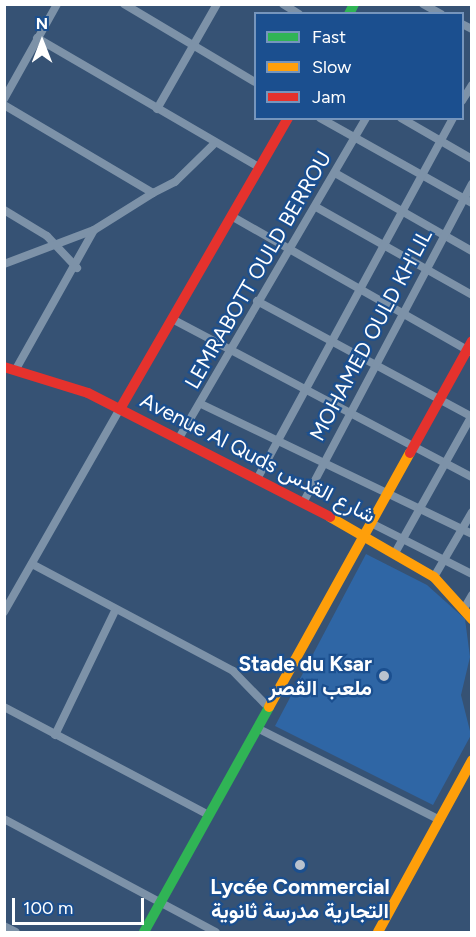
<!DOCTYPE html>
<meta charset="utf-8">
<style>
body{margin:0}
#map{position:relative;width:476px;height:937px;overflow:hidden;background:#365274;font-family:Figtree,Vazirmatn,sans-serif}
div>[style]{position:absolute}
.green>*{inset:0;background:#2f66a5}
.street>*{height:8px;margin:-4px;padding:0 4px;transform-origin:4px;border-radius:4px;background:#7d92a8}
.fast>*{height:10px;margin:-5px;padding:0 5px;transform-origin:5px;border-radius:5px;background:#30b455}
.slow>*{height:10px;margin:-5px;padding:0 5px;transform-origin:5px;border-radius:5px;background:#ff9f0a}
.jam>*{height:10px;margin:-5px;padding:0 5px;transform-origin:5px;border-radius:5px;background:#e5322d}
.dots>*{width:16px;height:16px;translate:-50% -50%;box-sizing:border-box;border:3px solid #1b4f8f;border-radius:50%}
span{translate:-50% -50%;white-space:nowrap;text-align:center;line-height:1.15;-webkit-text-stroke:4.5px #1b4f8f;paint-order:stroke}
.street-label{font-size:21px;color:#fff}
.poi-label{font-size:21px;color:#fff;font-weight:700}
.right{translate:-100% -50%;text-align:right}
.frame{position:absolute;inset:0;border:6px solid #fff;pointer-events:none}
.legend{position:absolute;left:254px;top:12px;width:210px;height:108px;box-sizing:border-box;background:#1b4f8f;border:2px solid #7695bc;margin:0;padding:8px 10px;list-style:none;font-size:18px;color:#fff}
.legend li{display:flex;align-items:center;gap:12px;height:30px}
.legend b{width:30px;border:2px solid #7695bc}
.north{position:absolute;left:12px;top:12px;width:60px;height:60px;-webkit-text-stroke:4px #1b4f8f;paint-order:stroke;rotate:0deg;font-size:16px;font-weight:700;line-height:24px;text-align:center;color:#fff}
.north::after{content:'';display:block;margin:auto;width:21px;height:27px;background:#fff;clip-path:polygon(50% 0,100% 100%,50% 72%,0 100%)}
.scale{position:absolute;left:12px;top:898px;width:132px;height:27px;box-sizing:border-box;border:3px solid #fff;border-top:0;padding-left:8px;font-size:18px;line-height:21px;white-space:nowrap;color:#fff;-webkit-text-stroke:4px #1b4f8f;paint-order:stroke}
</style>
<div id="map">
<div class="green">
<i style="clip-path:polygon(366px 554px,427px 585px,465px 619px,470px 657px,461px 695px,471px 735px,433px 805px,275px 726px)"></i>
</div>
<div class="street">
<i style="left:124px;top:4px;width:152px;rotate:30.8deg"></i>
<i style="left:283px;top:4px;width:19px;rotate:32deg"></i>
<i style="left:423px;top:4px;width:21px;rotate:29deg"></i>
<i style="left:462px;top:24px;width:11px;rotate:27deg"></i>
<i style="left:37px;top:38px;width:258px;rotate:30.2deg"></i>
<i style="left:4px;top:99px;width:109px;rotate:-60.8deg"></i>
<i style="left:462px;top:101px;width:19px;rotate:-58deg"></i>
<i style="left:4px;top:105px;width:173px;rotate:30.6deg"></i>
<i style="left:153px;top:193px;width:25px;rotate:-27deg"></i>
<i style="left:175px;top:182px;width:56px;rotate:-44.3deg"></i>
<i style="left:157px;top:109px;width:121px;rotate:-60.3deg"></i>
<i style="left:320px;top:118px;width:174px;rotate:29.2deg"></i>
<i style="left:401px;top:118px;width:82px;rotate:30deg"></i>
<i style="left:335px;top:173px;width:158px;rotate:29.7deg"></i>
<i style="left:316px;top:207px;width:179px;rotate:29.4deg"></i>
<i style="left:4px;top:210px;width:50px;rotate:31.2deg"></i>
<i style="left:47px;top:236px;width:44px;rotate:46.8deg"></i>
<i style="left:233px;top:217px;width:275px;rotate:29.6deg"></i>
<i style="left:4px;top:264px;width:96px;rotate:-20.7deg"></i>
<i style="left:94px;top:230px;width:70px;rotate:-32.1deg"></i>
<i style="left:257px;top:301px;width:244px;rotate:28.3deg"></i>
<i style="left:174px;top:320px;width:337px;rotate:27.8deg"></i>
<i style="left:16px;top:369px;width:159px;rotate:-60.7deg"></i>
<i style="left:201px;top:404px;width:301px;rotate:25.6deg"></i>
<i style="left:179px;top:438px;width:371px;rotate:-59.7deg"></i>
<i style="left:257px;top:479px;width:411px;rotate:-61.5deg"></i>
<i style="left:303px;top:503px;width:361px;rotate:-62.1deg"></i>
<i style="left:371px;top:523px;width:113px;rotate:26.8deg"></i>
<i style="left:395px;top:553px;width:158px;rotate:-60.8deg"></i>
<i style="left:32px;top:564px;width:228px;rotate:28deg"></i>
<i style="left:233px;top:671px;width:50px;rotate:45.8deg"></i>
<i style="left:434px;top:577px;width:75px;rotate:-59.7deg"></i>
<i style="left:465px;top:607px;width:14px;rotate:-60deg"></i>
<i style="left:4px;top:612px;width:234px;rotate:-60.3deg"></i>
<i style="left:4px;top:707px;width:232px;rotate:27.8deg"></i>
<i style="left:257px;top:728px;width:205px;rotate:26.7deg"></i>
<i style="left:55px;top:735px;width:138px;rotate:-64.2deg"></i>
<i style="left:4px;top:819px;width:240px;rotate:28.1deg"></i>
<i style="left:4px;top:926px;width:13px;rotate:27deg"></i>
</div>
<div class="fast">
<i style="left:349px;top:14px;width:11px;rotate:-63deg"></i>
<i style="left:144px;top:932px;width:257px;rotate:-60.9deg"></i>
</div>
<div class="slow">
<i style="left:330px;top:517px;width:120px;rotate:30deg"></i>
<i style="left:434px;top:577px;width:57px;rotate:47.9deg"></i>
<i style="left:269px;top:707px;width:291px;rotate:-61deg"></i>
<i style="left:378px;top:932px;width:196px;rotate:-61.3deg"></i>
</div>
<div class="jam">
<i style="left:4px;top:367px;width:88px;rotate:17.2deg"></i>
<i style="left:88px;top:393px;width:272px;rotate:27.1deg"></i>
<i style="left:120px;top:409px;width:336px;rotate:-60deg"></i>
<i style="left:410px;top:453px;width:128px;rotate:-61deg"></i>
</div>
<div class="dots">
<i style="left:384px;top:676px;background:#b9c2ce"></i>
<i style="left:300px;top:865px;background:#b9c2ce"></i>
</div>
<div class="street-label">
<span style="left:258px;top:270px;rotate:-60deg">LEMRABOTT OULD BERROU</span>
<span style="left:371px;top:335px;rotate:-62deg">MOHAMED OULD KH'LIL</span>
<span style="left:258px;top:458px;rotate:27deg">Avenue Al Quds شارع القدس</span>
</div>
<div class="poi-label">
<span class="right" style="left:372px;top:676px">Stade du Ksar<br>ملعب القصر</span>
<span style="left:300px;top:899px">Lycée Commercial<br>التجارية مدرسة ثانوية</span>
</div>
<div class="frame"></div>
<ul class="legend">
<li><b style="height:8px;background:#30b455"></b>Fast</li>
<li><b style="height:8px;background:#ff9f0a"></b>Slow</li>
<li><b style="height:8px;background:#e5322d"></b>Jam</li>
</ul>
<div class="north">N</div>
<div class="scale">100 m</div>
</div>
